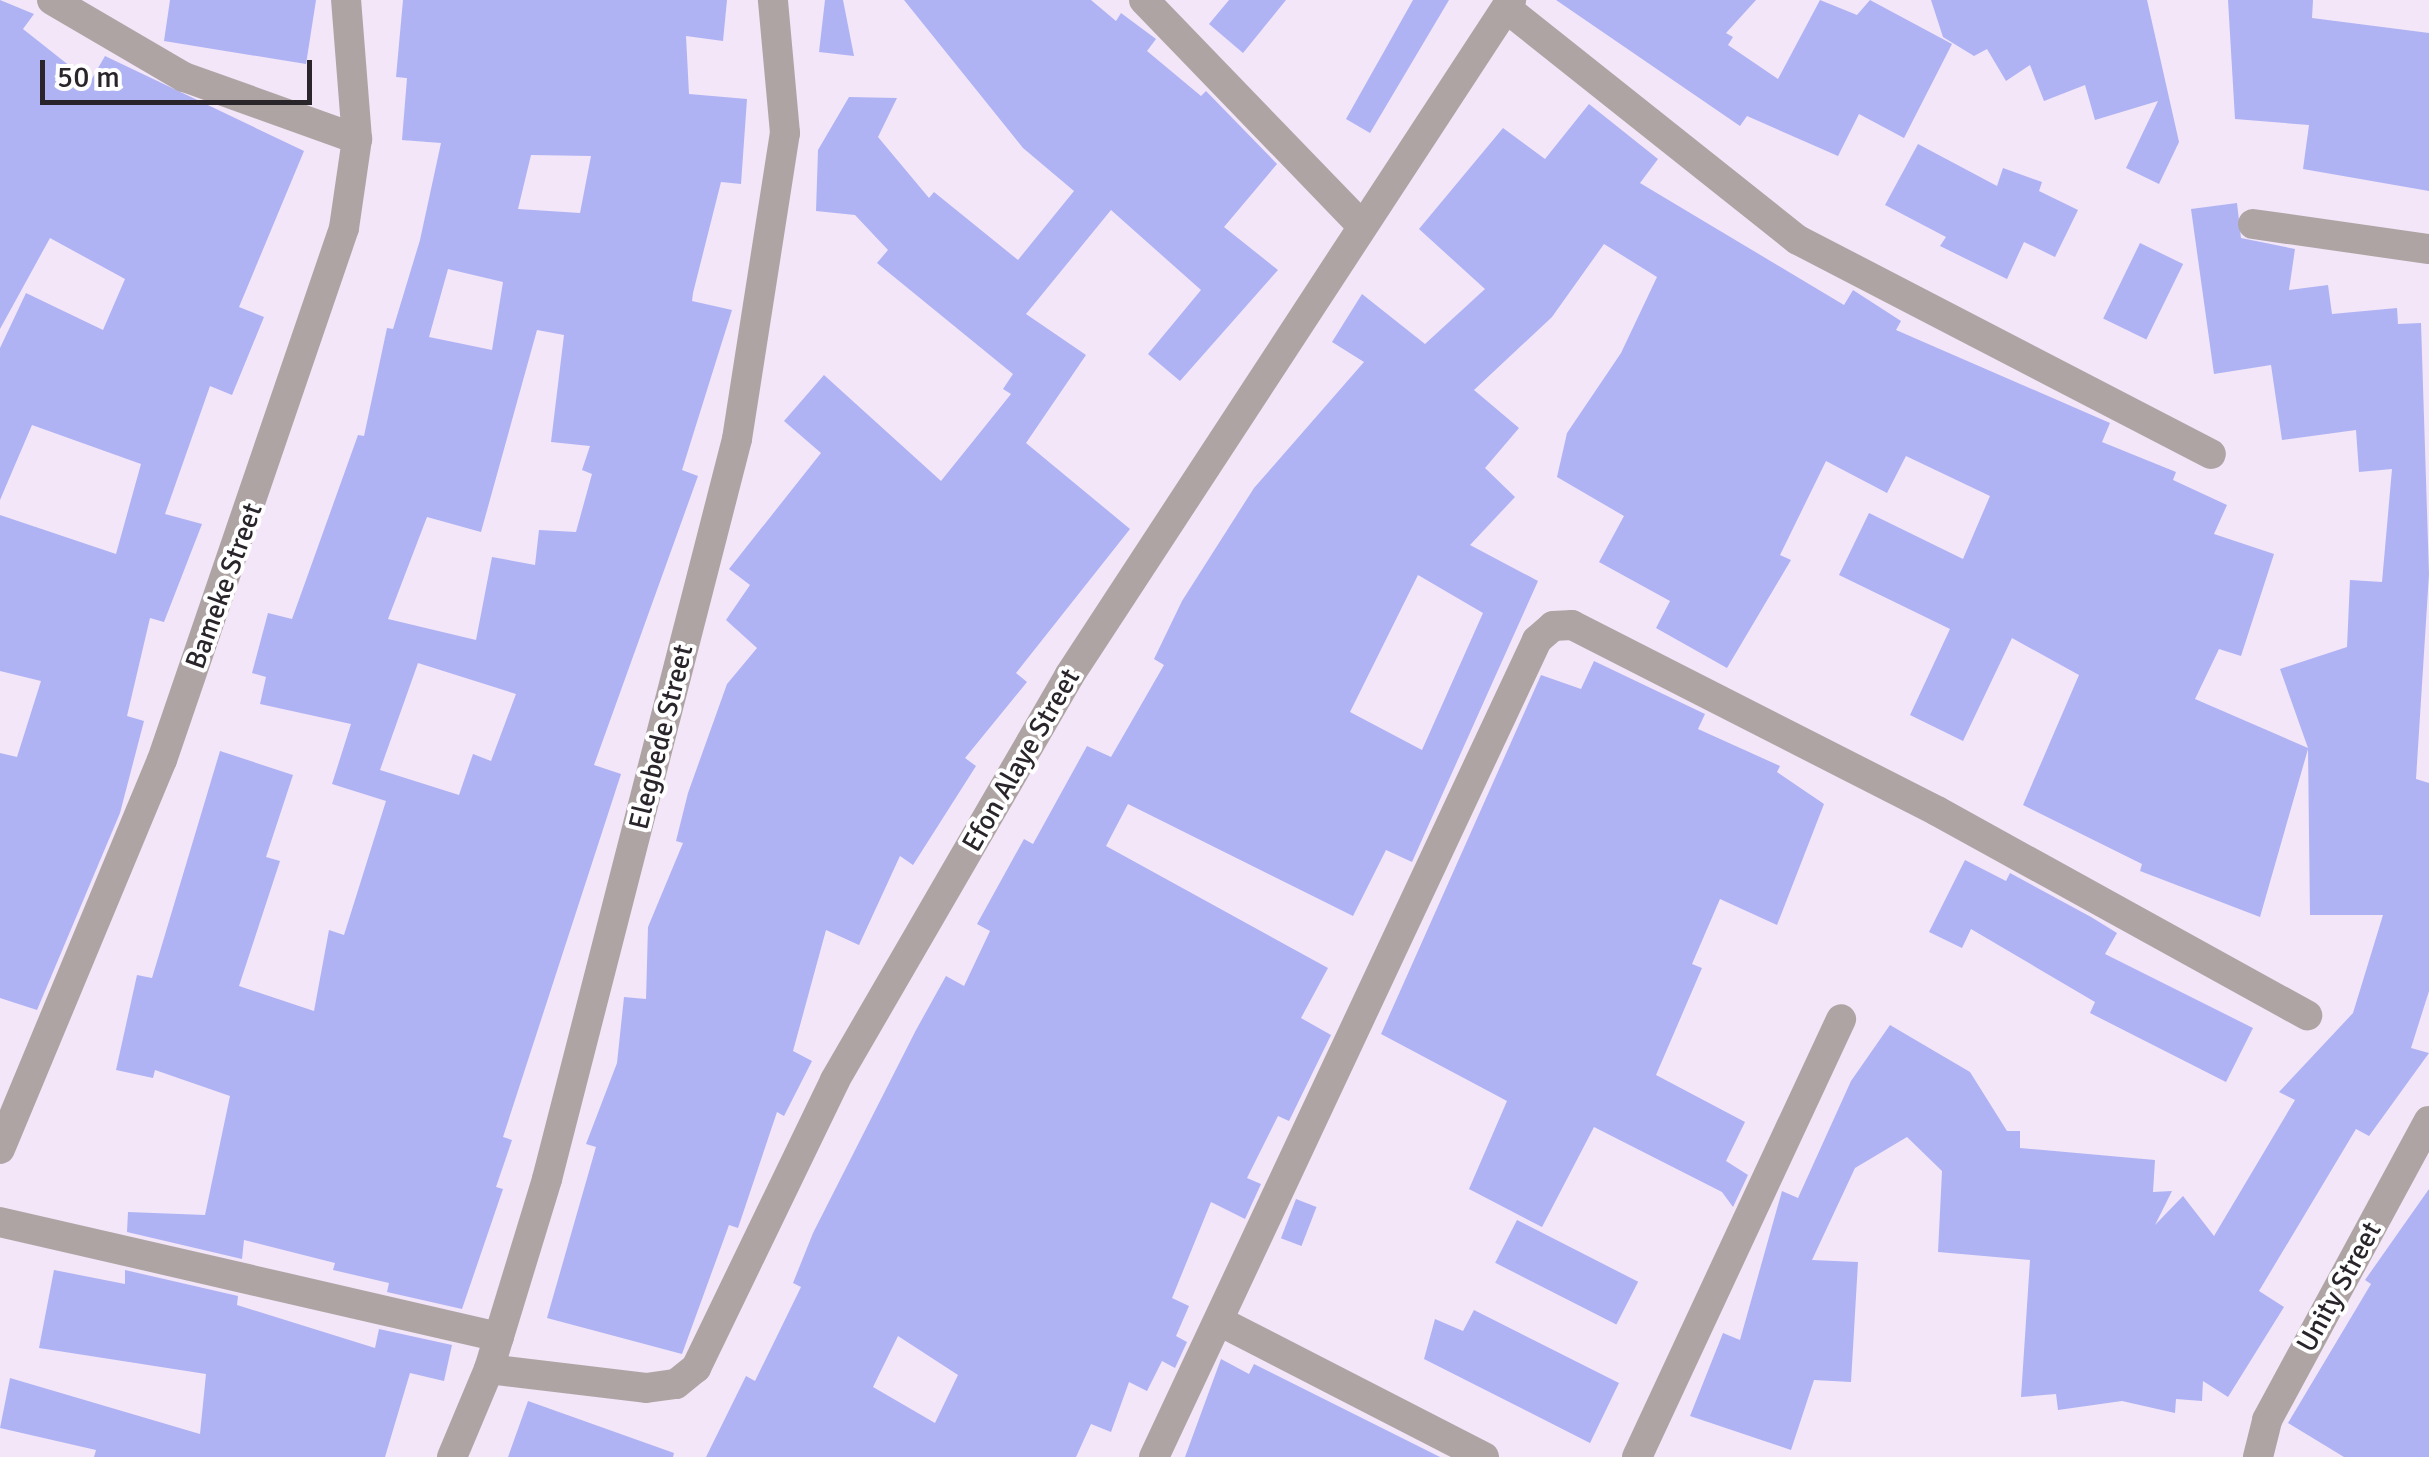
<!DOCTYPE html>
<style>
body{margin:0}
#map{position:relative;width:2429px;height:1457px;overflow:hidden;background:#f2e6f8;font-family:Signika,sans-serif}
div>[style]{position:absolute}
.building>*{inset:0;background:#afb3f4;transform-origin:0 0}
.minor>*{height:30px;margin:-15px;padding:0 15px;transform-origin:15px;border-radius:15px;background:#afa4a4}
span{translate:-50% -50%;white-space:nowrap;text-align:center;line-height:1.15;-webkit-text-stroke:8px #fff;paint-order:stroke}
.street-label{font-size:28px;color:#29252b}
.scale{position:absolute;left:40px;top:60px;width:272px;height:45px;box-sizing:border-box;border:5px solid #29252b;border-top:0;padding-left:12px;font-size:30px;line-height:35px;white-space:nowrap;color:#29252b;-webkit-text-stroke:8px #fff;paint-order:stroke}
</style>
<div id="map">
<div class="building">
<i style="clip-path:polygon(0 0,34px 14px,23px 29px,90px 82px,105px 56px,304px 151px,239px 307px,264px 317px,232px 395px,210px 386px,165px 514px,202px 524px,164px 622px,150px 618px,127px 716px,144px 721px,120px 813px,37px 1010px,0 998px,0 753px,17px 757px,41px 681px,0 671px,0 515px,116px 554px,141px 464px,32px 425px,0 500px,0 348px,26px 293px,103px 330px,125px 279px,50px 238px,0 329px)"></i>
<i style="clip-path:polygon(170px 0,316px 0,306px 64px,164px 41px)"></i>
<i style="clip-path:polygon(evenodd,403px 0,727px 0,723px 41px,686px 36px,689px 94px,747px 99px,741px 184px,721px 182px,693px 293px,692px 301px,732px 310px,682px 470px,698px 476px,594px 765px,621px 774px,503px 1137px,512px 1140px,496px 1187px,503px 1189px,462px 1309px,387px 1292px,389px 1283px,333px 1270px,335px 1263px,244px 1240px,242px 1259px,127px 1232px,128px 1212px,205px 1215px,230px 1096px,155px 1070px,153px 1078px,116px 1070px,137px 975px,152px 978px,220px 751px,293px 775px,266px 857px,280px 861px,239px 986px,314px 1011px,329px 930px,344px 935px,386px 801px,332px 784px,351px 724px,260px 704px,266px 677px,252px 673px,268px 613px,292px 619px,358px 435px,364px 436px,387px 328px,393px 329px,420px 240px,441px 143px,402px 140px,407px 78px,396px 77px,403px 0,531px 155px,591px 156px,580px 213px,518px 209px,531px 155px,403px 0,448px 269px,503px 282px,492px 350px,429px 337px,448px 269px,403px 0,537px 330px,564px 335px,551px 442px,590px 446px,582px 470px,592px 474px,576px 532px,539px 530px,535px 565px,492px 557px,476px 640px,388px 619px,427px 517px,481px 532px,537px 330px,403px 0,418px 663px,516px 694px,491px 761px,473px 754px,459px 795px,380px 770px,418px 663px)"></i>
<i style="clip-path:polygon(825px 0,843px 0,854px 56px,819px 52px)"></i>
<i style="clip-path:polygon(904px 0,1091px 0,1116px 21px,1121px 13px,1156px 39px,1147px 51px,1201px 96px,1206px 91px,1277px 164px,1224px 227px,1278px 270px,1180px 381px,1148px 354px,1201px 290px,1111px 210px,1026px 314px,1086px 355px,1026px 443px,1130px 529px,1016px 673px,1027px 682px,965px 758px,976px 766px,913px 865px,900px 856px,859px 945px,826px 930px,793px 1051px,812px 1061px,784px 1116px,777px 1112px,738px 1228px,729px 1225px,682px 1354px,547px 1318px,596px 1147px,586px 1144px,617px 1063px,624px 997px,646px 999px,648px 927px,683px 843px,676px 841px,688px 793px,727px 684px,757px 648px,726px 620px,750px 585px,729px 569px,821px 453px,784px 421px,824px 375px,941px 481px,1011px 394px,1003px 389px,1013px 374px,877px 263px,888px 250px,855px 215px,816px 211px,818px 150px,849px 97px,897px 98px,878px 137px,929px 198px,934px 192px,1018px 260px,1074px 191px,1023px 148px)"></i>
<i style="clip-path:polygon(1229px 0,1286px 0,1243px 53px,1209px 24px)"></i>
<i style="clip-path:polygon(1413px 0,1449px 0,1370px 133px,1346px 119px)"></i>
<i style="clip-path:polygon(1556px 0,1756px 0,1726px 33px,1733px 37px,1728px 45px,1778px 79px,1820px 0,1857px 15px,1870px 0,1952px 44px,1904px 138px,1859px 114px,1838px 156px,1747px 116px,1740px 126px)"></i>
<i style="clip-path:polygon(1931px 0,2147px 0,2179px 142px,2159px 184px,2126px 168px,2158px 101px,2095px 120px,2085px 85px,2044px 101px,2030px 65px,2006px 81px,1987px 49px,1974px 56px,1943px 37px)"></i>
<i style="clip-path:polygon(2228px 0,2313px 0,2312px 18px,2429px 33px,2429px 191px,2303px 169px,2309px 125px,2235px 119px)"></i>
<i style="clip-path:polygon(evenodd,1589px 104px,1658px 159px,1640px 183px,1844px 305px,1853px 290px,1901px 321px,1896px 330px,2110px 423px,2102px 442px,2176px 472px,2173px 480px,2227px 505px,2214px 534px,2274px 554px,2241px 656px,2219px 649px,2195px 699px,2308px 748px,2280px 669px,2347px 647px,2350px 580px,2382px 582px,2392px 469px,2359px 472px,2356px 430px,2282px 440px,2271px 365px,2214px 374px,2191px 209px,2237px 203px,2241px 238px,2295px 249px,2289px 290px,2328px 285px,2332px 314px,2397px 308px,2398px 324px,2421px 323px,2429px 574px,2416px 779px,2429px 783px,2429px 991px,2411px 1048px,2429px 1053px,2369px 1136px,2356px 1129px,2259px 1291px,2284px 1307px,2228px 1397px,2203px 1381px,2202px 1401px,2176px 1399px,2175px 1413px,2122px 1401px,2058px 1410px,2056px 1394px,2021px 1397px,2030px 1260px,1938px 1252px,1942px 1171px,1907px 1137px,1855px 1168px,1812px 1260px,1858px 1262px,1851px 1382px,1814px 1380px,1791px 1450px,1690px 1416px,1723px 1333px,1740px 1340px,1782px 1191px,1798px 1198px,1851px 1081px,1890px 1025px,1970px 1072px,2007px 1131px,2020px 1131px,2020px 1148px,2155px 1160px,2153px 1192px,2172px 1191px,2155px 1225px,2183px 1196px,2214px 1236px,2295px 1100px,2279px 1092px,2353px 1013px,2383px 915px,2310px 915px,2308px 749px,2260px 917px,2140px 871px,2142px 864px,2023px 805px,2079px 675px,2012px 638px,1963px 741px,1910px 715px,1950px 629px,1839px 575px,1869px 513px,1963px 559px,1990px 496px,1906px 456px,1887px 493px,1826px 461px,1780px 555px,1791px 560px,1727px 668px,1656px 628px,1670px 601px,1599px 562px,1624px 516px,1557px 477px,1567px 433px,1621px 353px,1657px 277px,1604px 244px,1552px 317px,1474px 390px,1519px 428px,1485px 468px,1515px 497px,1470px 545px,1538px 581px,1412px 862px,1386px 850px,1353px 916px,1128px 804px,1106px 846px,1328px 968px,1301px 1018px,1331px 1035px,1289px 1121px,1278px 1116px,1247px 1178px,1261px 1184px,1245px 1219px,1211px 1202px,1172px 1298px,1189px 1306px,1176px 1336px,1187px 1342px,1175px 1368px,1162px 1361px,1147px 1391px,1129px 1382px,1111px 1432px,1091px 1424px,1076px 1457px,706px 1457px,746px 1376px,755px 1381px,801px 1287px,793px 1283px,813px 1233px,916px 1030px,946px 976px,964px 986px,990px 931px,977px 924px,1024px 839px,1033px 844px,1087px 746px,1111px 757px,1164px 665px,1154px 659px,1182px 601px,1254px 488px,1364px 362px,1332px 342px,1362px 294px,1425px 344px,1485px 289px,1419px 229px,1503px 128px,1545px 159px,1589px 104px,1418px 575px,1483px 613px,1422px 750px,1350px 712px,1418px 575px,1589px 104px,898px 1336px,958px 1375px,935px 1423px,873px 1387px,898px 1336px)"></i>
<i style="clip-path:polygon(1918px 144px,1997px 186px,2003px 168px,2042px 182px,2039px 191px,2078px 210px,2055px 257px,2024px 242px,2007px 279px,1940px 246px,1946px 237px,1885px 205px)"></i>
<i style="left:2140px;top:243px;width:48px;height:84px;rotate:26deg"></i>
<i style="clip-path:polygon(1594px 661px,1705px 714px,1698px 729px,1780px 766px,1777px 772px,1824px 804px,1777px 925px,1720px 899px,1692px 964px,1702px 968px,1656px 1075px,1745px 1122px,1726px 1161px,1748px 1175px,1733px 1207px,1722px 1192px,1594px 1127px,1542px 1227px,1469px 1189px,1507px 1101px,1381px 1034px,1541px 675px,1581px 689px)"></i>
<i style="clip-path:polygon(1965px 860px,2006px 881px,2010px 873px,2091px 917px,2117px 933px,2105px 954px,2253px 1028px,2226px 1082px,2090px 1013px,2095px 1002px,1971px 929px,1962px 948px,1929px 932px)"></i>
<i style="clip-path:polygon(2429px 1189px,2429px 1457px,2344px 1457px,2288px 1423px,2371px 1284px,2365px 1280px)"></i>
<i style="left:1296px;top:1199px;width:22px;height:42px;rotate:21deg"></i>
<i style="left:1517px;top:1220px;width:136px;height:48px;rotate:27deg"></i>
<i style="clip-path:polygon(54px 1270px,125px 1284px,125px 1270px,238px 1296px,237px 1305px,375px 1348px,379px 1329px,452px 1345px,444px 1381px,410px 1373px,385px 1457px,94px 1457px,96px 1450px,0 1428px,10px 1378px,200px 1434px,206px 1374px,39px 1348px)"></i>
<i style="clip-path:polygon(1474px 1310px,1619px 1383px,1590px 1443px,1424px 1359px,1435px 1319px,1463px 1331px)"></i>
<i style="clip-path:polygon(1221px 1359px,1249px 1374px,1254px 1364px,1440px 1457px,1185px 1457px)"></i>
<i style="clip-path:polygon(528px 1401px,674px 1453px,673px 1457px,508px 1457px)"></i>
</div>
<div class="minor">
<i style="left:52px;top:0;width:153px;rotate:30.3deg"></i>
<i style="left:184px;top:77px;width:184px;rotate:19.7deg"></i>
<i style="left:1144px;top:0;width:311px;rotate:46deg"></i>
<i style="left:1506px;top:8px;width:373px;rotate:38.5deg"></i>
<i style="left:1798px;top:240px;width:465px;rotate:27.4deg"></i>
<i style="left:2253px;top:224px;width:178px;rotate:8.1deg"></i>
<i style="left:0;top:1149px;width:421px;rotate:-67.4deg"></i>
<i style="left:162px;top:760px;width:562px;rotate:-71.11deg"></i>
<i style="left:344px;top:228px;width:90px;rotate:-81.7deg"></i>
<i style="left:357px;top:139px;width:139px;rotate:-94.5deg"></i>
<i style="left:0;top:1222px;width:512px;rotate:12.98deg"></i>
<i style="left:1219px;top:1321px;width:298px;rotate:27.2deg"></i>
<i style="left:489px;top:1369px;width:158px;rotate:6.9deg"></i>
<i style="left:646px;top:1388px;width:30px;rotate:-8deg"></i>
<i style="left:676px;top:1384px;width:26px;rotate:-39deg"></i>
<i style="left:696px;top:1368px;width:320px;rotate:-64.2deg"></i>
<i style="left:835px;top:1080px;width:467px;rotate:-59.9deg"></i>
<i style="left:1069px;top:676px;width:808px;rotate:-56.82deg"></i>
<i style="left:452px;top:1457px;width:95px;rotate:-67.2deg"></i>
<i style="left:489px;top:1369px;width:199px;rotate:-73deg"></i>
<i style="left:547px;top:1179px;width:764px;rotate:-75.6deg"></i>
<i style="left:737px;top:439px;width:310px;rotate:-81.1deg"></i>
<i style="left:785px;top:133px;width:134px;rotate:-95.2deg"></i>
<i style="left:1154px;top:1457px;width:902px;rotate:-64.88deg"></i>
<i style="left:1537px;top:640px;width:21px;rotate:-41deg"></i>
<i style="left:1553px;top:626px;width:19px;rotate:-3deg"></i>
<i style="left:1572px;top:625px;width:410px;rotate:27deg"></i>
<i style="left:1937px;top:811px;width:423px;rotate:28.9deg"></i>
<i style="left:1637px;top:1457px;width:483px;rotate:-65deg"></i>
<i style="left:2258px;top:1457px;width:38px;rotate:-76deg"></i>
<i style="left:2267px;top:1420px;width:340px;rotate:-61.6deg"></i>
</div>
<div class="street-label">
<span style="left:224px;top:586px;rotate:-70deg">Bameke Street</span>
<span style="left:661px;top:737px;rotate:-76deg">Elegbede Street</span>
<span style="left:1021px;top:760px;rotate:-60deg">Efon Alaye Street</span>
<span style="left:2339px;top:1287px;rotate:-61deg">Unity Street</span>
</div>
<div class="scale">50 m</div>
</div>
